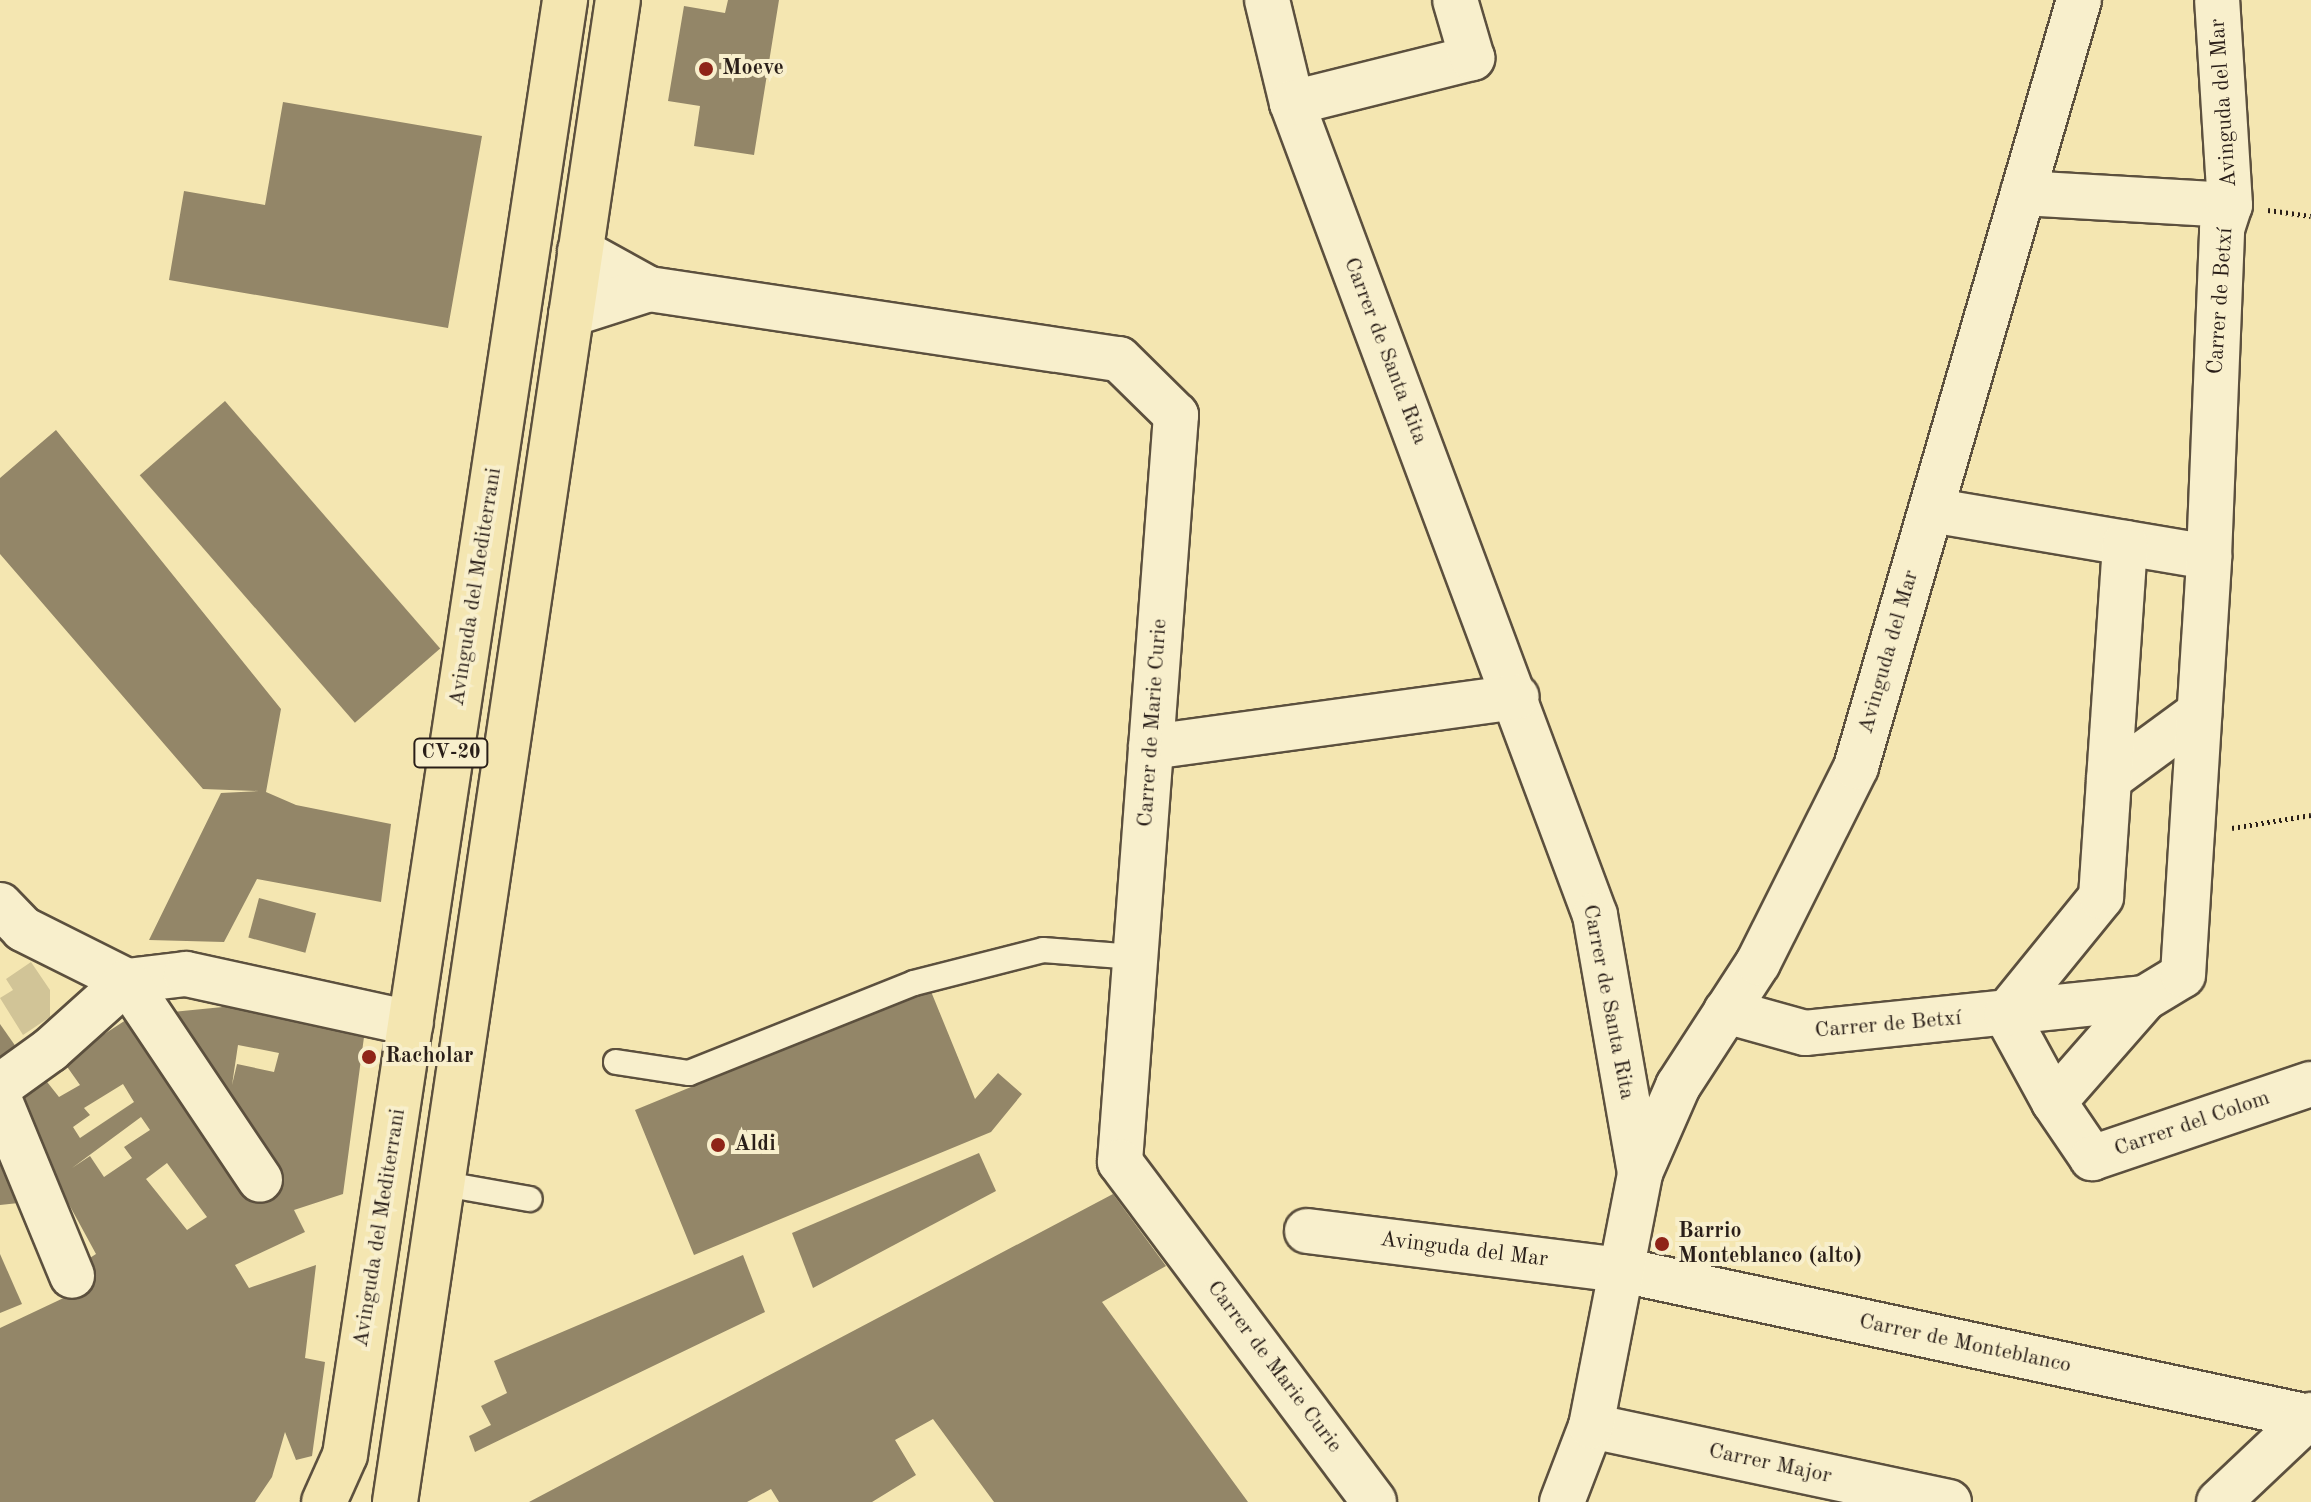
<!DOCTYPE html>
<meta charset="utf-8">
<style>
body{margin:0}
#map{position:relative;width:2311px;height:1502px;overflow:hidden;background:#f4e6b1;font-family:"Old Standard TT",serif}
div>[style]{position:absolute}
.green>*{inset:0;background:#d1c497}
.building>*{inset:0;background:#938668;transform-origin:0 0}
.path>*{height:5px;margin-top:-2.5px;transform-origin:0;background:repeating-linear-gradient(90deg,#291e18 0 2px,transparent 0 6px)}
.roads{filter:drop-shadow(2px 0 #5c503e) drop-shadow(-2px 0 #5c503e) drop-shadow(0 2px #5c503e) drop-shadow(0 -2px #5c503e)}
.service>*{height:24px;margin:-12px;padding:0 12px;transform-origin:12px;border-radius:12px;background:#f8efcc}
.minor>*{height:44px;margin:-22px;padding:0 22px;transform-origin:22px;border-radius:22px;background:#f8efcc}
.primary>*{height:44px;margin:-22px;padding:0 22px;transform-origin:22px;border-radius:22px;background:#f4e6b1}
.dots>*{width:22px;height:22px;translate:-50% -50%;box-sizing:border-box;border:4px solid #f8efcc;border-radius:50%}
span{translate:-50% -50%;white-space:nowrap;text-align:center;line-height:1.15;-webkit-text-stroke:8px #f8efcc;paint-order:stroke}
.shield-label span{padding:2px 6px;background:#f8efcc;border:2px solid;border-radius:6px;-webkit-text-stroke-width:0}
.shield-label{font-size:20px;color:#291e18;font-weight:700}
.poi-label{font-size:22px;color:#291e18;font-weight:700}
.left{translate:0 -50%;text-align:left}
.street-label{font-size:22px;color:#291e18}
</style>
<div id="map">
<div class="green">
<i style="clip-path:polygon(31px 962px,50px 990px,50px 1017px,23px 1035px,0 998px,13px 990px,6px 979px)"></i>
</div>
<div class="building">
<i style="clip-path:polygon(728px 0,779px 0,754px 155px,694px 146px,700px 106px,668px 101px,684px 6px,725px 13px)"></i>
<i style="clip-path:polygon(283px 102px,482px 136px,448px 328px,169px 280px,184px 191px,265px 205px)"></i>
<i style="left:225px;top:401px;width:328px;height:113px;rotate:49deg"></i>
<i style="clip-path:polygon(56px 430px,281px 709px,266px 792px,296px 805px,391px 824px,381px 902px,257px 879px,224px 942px,149px 940px,221px 793px,259px 791px,203px 789px,0 554px,0 478px)"></i>
<i style="left:259px;top:898px;width:59px;height:41px;rotate:15deg"></i>
<i style="clip-path:polygon(930px 989px,975px 1099px,998px 1073px,1022px 1094px,991px 1132px,694px 1255px,635px 1110px)"></i>
<i style="clip-path:polygon(evenodd,243px 1005px,364px 1037px,343px 1194px,294px 1210px,305px 1232px,235px 1265px,249px 1288px,316px 1265px,305px 1358px,325px 1362px,312px 1456px,296px 1460px,285px 1432px,272px 1477px,255px 1502px,0 1502px,0 1328px,89px 1286px,79px 1265px,96px 1254px,9px 1094px,40px 1073px,59px 1097px,80px 1085px,63px 1061px,132px 1016px,243px 1005px,238px 1045px,279px 1053px,274px 1072px,237px 1064px,232px 1085px,238px 1045px,243px 1005px,123px 1084px,134px 1102px,80px 1138px,73px 1127px,90px 1115px,84px 1108px,123px 1084px,243px 1005px,141px 1117px,150px 1130px,124px 1147px,132px 1158px,104px 1177px,90px 1156px,72px 1168px,141px 1117px,243px 1005px,167px 1163px,207px 1217px,187px 1230px,146px 1179px,167px 1163px)"></i>
<i style="clip-path:polygon(0 1024px,21px 1054px,0 1068px)"></i>
<i style="clip-path:polygon(0 1125px,28px 1202px,0 1205px)"></i>
<i style="clip-path:polygon(979px 1153px,996px 1191px,813px 1288px,792px 1233px)"></i>
<i style="clip-path:polygon(1113px 1194px,1166px 1266px,1102px 1302px,1248px 1502px,994px 1502px,933px 1419px,895px 1440px,916px 1475px,872px 1502px,779px 1502px,771px 1489px,747px 1502px,529px 1502px)"></i>
<i style="clip-path:polygon(0 1254px,22px 1304px,0 1313px)"></i>
<i style="clip-path:polygon(743px 1255px,765px 1312px,475px 1452px,469px 1436px,491px 1425px,481px 1406px,507px 1393px,494px 1361px)"></i>
</div>
<div class="path">
<i style="left:2268px;top:210px;width:43px;rotate:7.9deg"></i>
<i style="left:2232px;top:828px;width:80px;rotate:-9.3deg"></i>
</div>
<div class="roads">
<div class="service">
<i style="left:616px;top:1062px;width:74px;rotate:8.6deg"></i>
<i style="left:689px;top:1073px;width:242px;rotate:-21.8deg"></i>
<i style="left:914px;top:983px;width:133px;rotate:-14.3deg"></i>
<i style="left:1043px;top:950px;width:92px;rotate:4.4deg"></i>
<i style="left:439px;top:1183px;width:92px;rotate:10deg"></i>
</div>
<div class="minor">
<i style="left:1267px;top:0;width:106px;rotate:76.4deg"></i>
<i style="left:1292px;top:103px;width:867px;rotate:69.54deg"></i>
<i style="left:1595px;top:915px;width:262px;rotate:80.1deg"></i>
<i style="left:1292px;top:103px;width:186px;rotate:-14deg"></i>
<i style="left:1472px;top:58px;width:60px;rotate:-106.3deg"></i>
<i style="left:2023px;top:193px;width:207px;rotate:3.3deg"></i>
<i style="left:580px;top:251px;width:79px;rotate:28.8deg"></i>
<i style="left:649px;top:289px;width:475px;rotate:8.5deg"></i>
<i style="left:1119px;top:359px;width:80px;rotate:44.5deg"></i>
<i style="left:1176px;top:415px;width:749px;rotate:94.29deg"></i>
<i style="left:1120px;top:1162px;width:424px;rotate:53.2deg"></i>
<i style="left:571px;top:314px;width:82px;rotate:-17.8deg"></i>
<i style="left:1931px;top:510px;width:282px;rotate:9.6deg"></i>
<i style="left:1151px;top:747px;width:369px;rotate:-7.8deg"></i>
<i style="left:2109px;top:779px;width:112px;rotate:-36.3deg"></i>
<i style="left:0;top:905px;width:33px;rotate:46deg"></i>
<i style="left:23px;top:929px;width:116px;rotate:26.6deg"></i>
<i style="left:127px;top:981px;width:59px;rotate:-6.8deg"></i>
<i style="left:186px;top:974px;width:230px;rotate:12.3deg"></i>
<i style="left:2145px;top:998px;width:44px;rotate:-31.2deg"></i>
<i style="left:2183px;top:975px;width:419px;rotate:-86.4deg"></i>
<i style="left:2209px;top:557px;width:328px;rotate:-87.7deg"></i>
<i style="left:2222px;top:229px;width:25px;rotate:-72deg"></i>
<i style="left:2230px;top:205px;width:205px;rotate:-93.6deg"></i>
<i style="left:1726px;top:1011px;width:82px;rotate:15.6deg"></i>
<i style="left:1805px;top:1033px;width:342px;rotate:-5.9deg"></i>
<i style="left:2145px;top:998px;width:138px;rotate:131.2deg"></i>
<i style="left:2054px;top:1102px;width:100px;rotate:-118.6deg"></i>
<i style="left:2006px;top:1014px;width:151px;rotate:-50.9deg"></i>
<i style="left:2101px;top:897px;width:355px;rotate:-86.1deg"></i>
<i style="left:0;top:1086px;width:62px;rotate:-35.8deg"></i>
<i style="left:50px;top:1050px;width:103px;rotate:-41.9deg"></i>
<i style="left:127px;top:981px;width:239px;rotate:56.2deg"></i>
<i style="left:0;top:1101px;width:189px;rotate:67.6deg"></i>
<i style="left:2054px;top:1102px;width:68px;rotate:55.8deg"></i>
<i style="left:2092px;top:1158px;width:231px;rotate:-18.7deg"></i>
<i style="left:1307px;top:1231px;width:317px;rotate:7.1deg"></i>
<i style="left:1622px;top:1270px;width:703px;rotate:12.08deg"></i>
<i style="left:1591px;top:1426px;width:366px;rotate:12deg"></i>
<i style="left:1562px;top:1502px;width:81px;rotate:-69.1deg"></i>
<i style="left:1591px;top:1426px;width:258px;rotate:-79deg"></i>
<i style="left:1640px;top:1173px;width:95px;rotate:-66.4deg"></i>
<i style="left:1678px;top:1086px;width:147px;rotate:-57deg"></i>
<i style="left:1758px;top:963px;width:219px;rotate:-63.4deg"></i>
<i style="left:1856px;top:767px;width:799px;rotate:-73.79deg"></i>
<i style="left:2219px;top:1502px;width:127px;rotate:-43.4deg"></i>
</div>
<div class="primary">
<i style="left:324px;top:1502px;width:51px;rotate:-65.9deg"></i>
<i style="left:345px;top:1455px;width:1472px;rotate:-81.4deg"></i>
<i style="left:395px;top:1502px;width:1518px;rotate:-81.56deg"></i>
</div>
</div>
<div class="dots">
<i style="left:706px;top:69px;background:#8f2418"></i>
<i style="left:369px;top:1057px;background:#8f2418"></i>
<i style="left:718px;top:1145px;background:#8f2418"></i>
<i style="left:1662px;top:1244px;background:#8f2418"></i>
</div>
<div class="shield-label">
<span style="left:451px;top:753px">CV-20</span>
</div>
<div class="poi-label">
<span class="left" style="left:722px;top:69px">Moeve</span>
<span class="left" style="left:385px;top:1057px">Racholar</span>
<span class="left" style="left:734px;top:1145px">Aldi</span>
<span class="left" style="left:1678px;top:1244px">Barrio<br>Monteblanco (alto)</span>
</div>
<div class="street-label">
<span style="left:2224px;top:103px;rotate:-94deg">Avinguda del Mar</span>
<span style="left:2221px;top:301px;rotate:-86deg">Carrer de Betxí</span>
<span style="left:1385px;top:351px;rotate:69deg">Carrer de Santa Rita</span>
<span style="left:476px;top:587px;rotate:-81deg">Avinguda del Mediterrani</span>
<span style="left:1889px;top:652px;rotate:-74deg">Avinguda del Mar</span>
<span style="left:1153px;top:723px;rotate:-86deg">Carrer de Marie Curie</span>
<span style="left:1608px;top:1002px;rotate:79deg">Carrer de Santa Rita</span>
<span style="left:1888px;top:1025px;rotate:-5deg">Carrer de Betxí</span>
<span style="left:2192px;top:1124px;rotate:-19deg">Carrer del Colom</span>
<span style="left:380px;top:1228px;rotate:-81deg">Avinguda del Mediterrani</span>
<span style="left:1464px;top:1250px;rotate:7deg">Avinguda del Mar</span>
<span style="left:1965px;top:1344px;rotate:12deg">Carrer de Monteblanco</span>
<span style="left:1274px;top:1367px;rotate:53deg">Carrer de Marie Curie</span>
<span style="left:1770px;top:1464px;rotate:12deg">Carrer Major</span>
</div>
</div>
